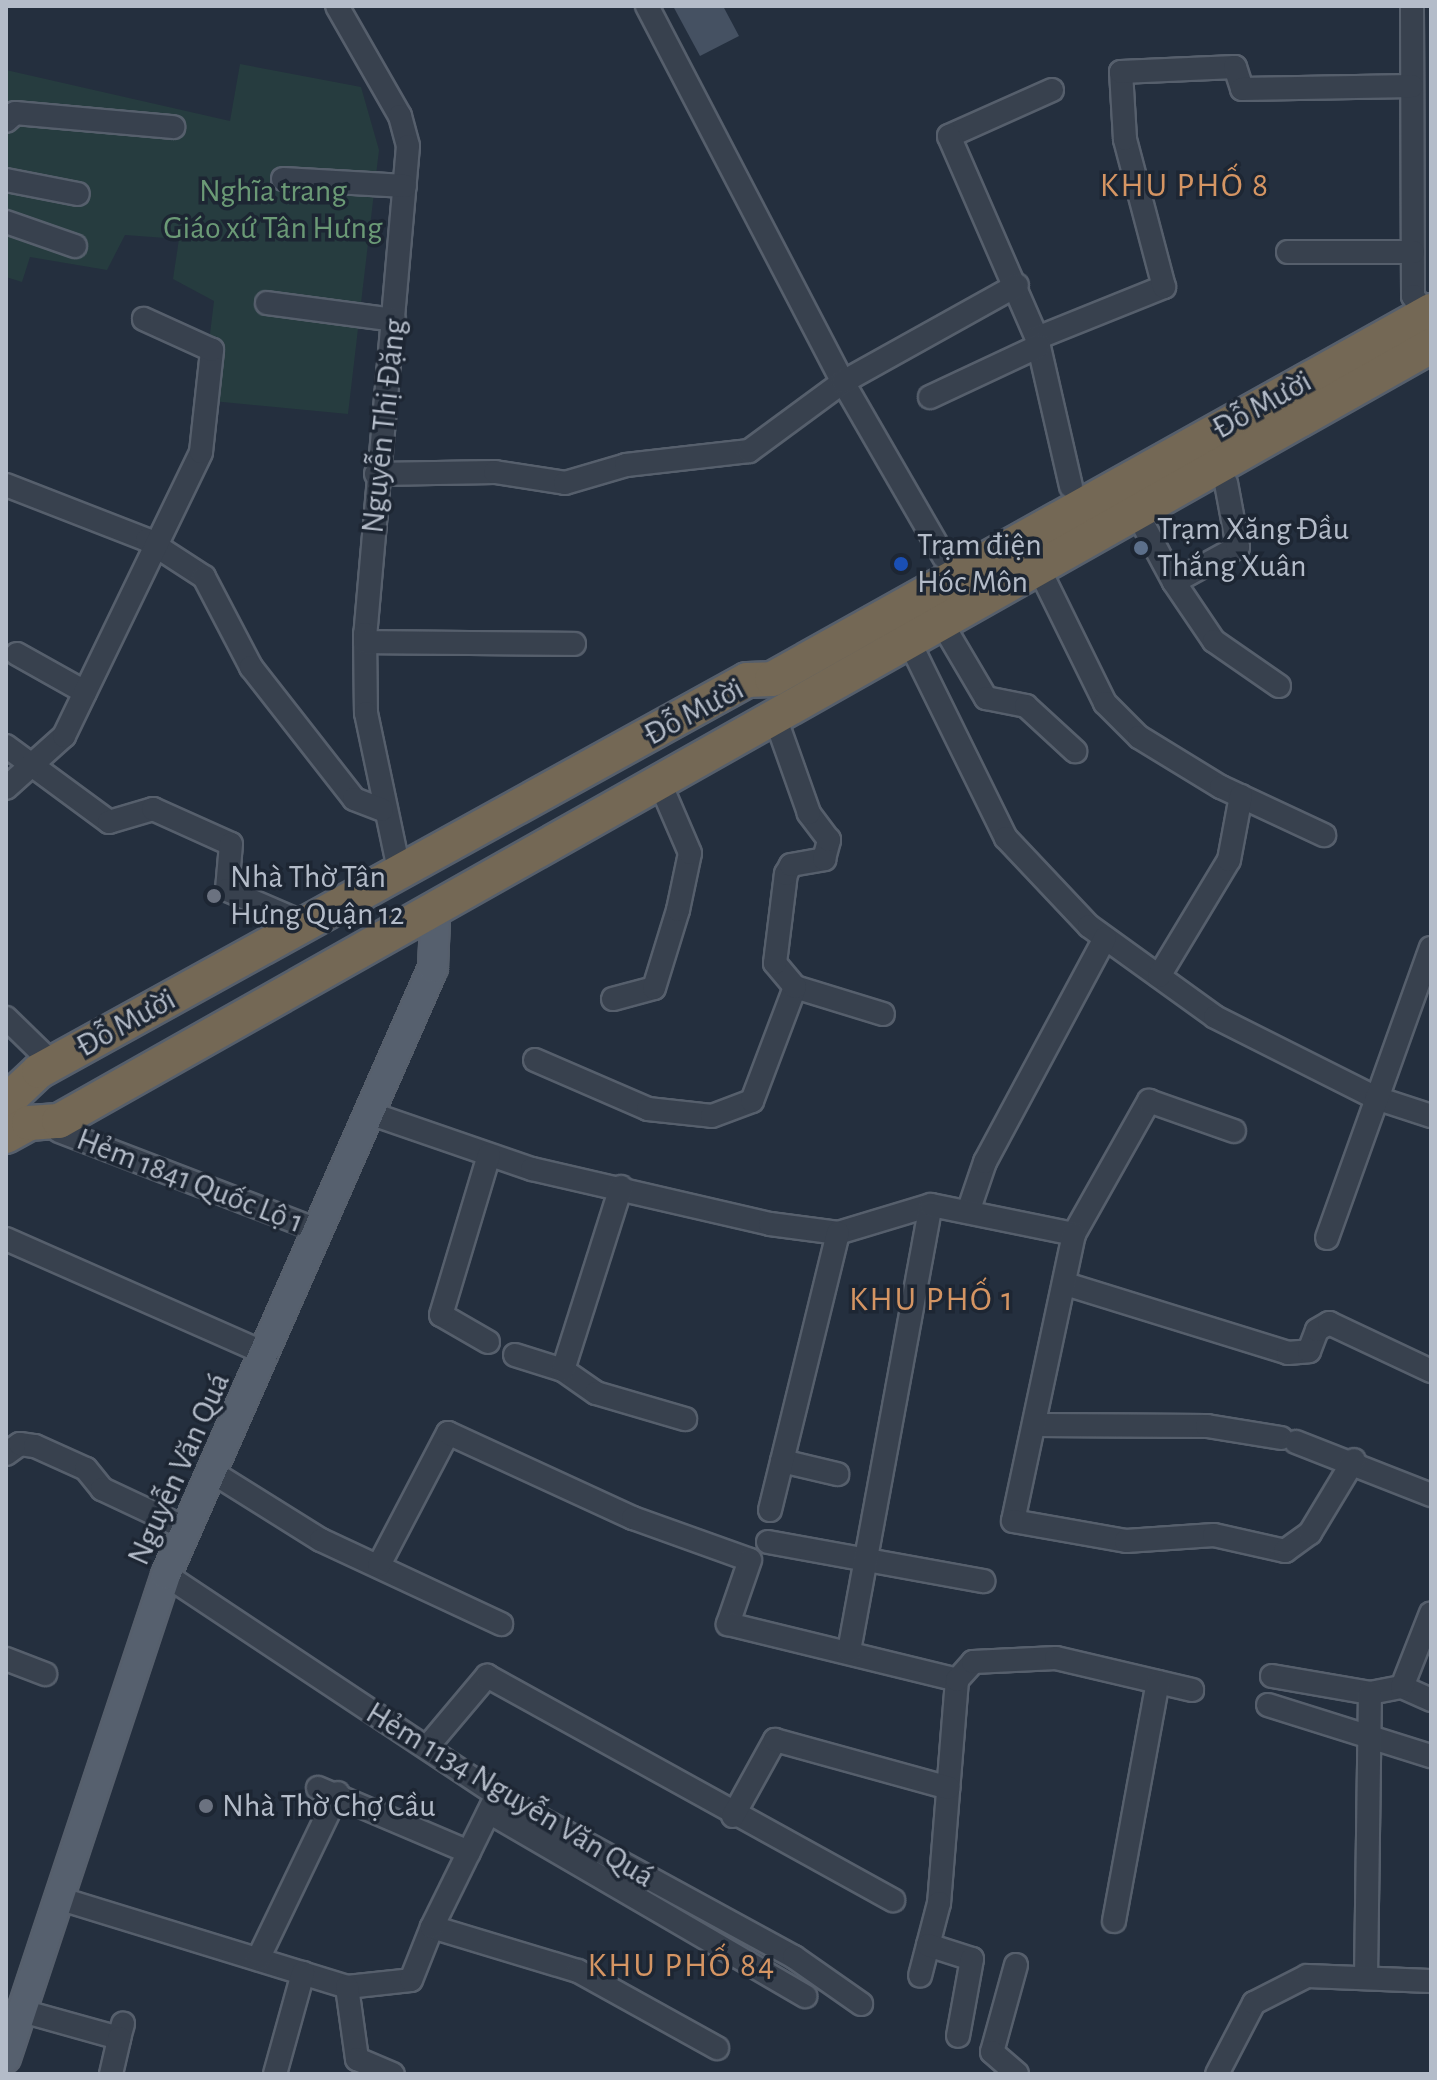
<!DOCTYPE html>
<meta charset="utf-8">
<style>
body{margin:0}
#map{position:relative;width:1437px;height:2080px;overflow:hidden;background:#242f3e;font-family:"Alegreya Sans",sans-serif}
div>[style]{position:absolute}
.green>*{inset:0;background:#263c3f}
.building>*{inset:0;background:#455162}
.roads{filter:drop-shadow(2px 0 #565f6c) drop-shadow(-2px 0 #565f6c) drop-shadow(0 2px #565f6c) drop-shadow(0 -2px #565f6c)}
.minor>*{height:22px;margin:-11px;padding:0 11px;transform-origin:11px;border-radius:11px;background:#38414e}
.major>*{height:28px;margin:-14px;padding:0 14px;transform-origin:14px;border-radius:14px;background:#56606e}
.highway>*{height:34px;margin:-17px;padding:0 17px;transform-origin:17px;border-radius:17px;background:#746855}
.dots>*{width:22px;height:22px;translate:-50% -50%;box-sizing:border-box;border:4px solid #1d2633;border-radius:50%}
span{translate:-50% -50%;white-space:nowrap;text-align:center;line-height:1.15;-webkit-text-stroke:7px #1d2633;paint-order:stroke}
.park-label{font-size:32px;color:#6b9a76}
.street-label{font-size:32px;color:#b4bcc9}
.poi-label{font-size:32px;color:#b4bcc9}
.left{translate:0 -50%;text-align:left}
.neighbourhood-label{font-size:34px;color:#d59563;letter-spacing:2px}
.frame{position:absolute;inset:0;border:8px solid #b4bcc9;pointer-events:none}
</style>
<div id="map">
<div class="green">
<i style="clip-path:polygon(240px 64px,361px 87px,379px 150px,348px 414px,202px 400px,214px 301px,173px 279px,179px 239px,125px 235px,107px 270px,30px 257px,22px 282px,6px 277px,6px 70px,230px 121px)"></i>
</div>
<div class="building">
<i style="clip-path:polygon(673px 6px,723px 6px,739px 36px,700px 56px)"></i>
</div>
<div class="roads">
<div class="minor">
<i style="left:337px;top:6px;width:127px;rotate:60.2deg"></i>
<i style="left:400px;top:116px;width:31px;rotate:75deg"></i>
<i style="left:408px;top:146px;width:490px;rotate:95deg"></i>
<i style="left:365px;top:634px;width:79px;rotate:89.3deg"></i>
<i style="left:366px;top:713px;width:150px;rotate:78.1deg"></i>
<i style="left:647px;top:6px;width:424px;rotate:62.5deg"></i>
<i style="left:843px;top:382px;width:202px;rotate:60deg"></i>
<i style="left:1412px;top:6px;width:290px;rotate:89.8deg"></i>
<i style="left:1413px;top:296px;width:22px;rotate:56deg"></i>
<i style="left:1052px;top:90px;width:113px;rotate:155.9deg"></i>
<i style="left:949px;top:136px;width:220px;rotate:66.5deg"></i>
<i style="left:1037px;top:338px;width:152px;rotate:77.1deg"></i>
<i style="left:6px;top:121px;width:12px;rotate:-42deg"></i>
<i style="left:15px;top:113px;width:159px;rotate:5.1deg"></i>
<i style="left:283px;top:179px;width:122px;rotate:3.3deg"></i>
<i style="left:6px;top:180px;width:73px;rotate:11deg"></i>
<i style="left:6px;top:222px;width:73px;rotate:19.2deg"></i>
<i style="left:1288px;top:252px;width:125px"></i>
<i style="left:267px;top:303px;width:128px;rotate:7.6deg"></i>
<i style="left:1037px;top:338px;width:137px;rotate:-21.9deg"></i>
<i style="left:1164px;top:287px;width:153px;rotate:-104.8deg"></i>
<i style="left:1125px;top:139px;width:67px;rotate:-93.4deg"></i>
<i style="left:1121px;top:72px;width:114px;rotate:-2.5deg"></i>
<i style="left:1235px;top:67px;width:23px;rotate:72deg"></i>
<i style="left:1242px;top:89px;width:170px;rotate:-1deg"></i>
<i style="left:930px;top:397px;width:120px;rotate:-25.1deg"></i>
<i style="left:376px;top:474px;width:119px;rotate:-1deg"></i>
<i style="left:495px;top:472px;width:71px;rotate:8.9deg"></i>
<i style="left:565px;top:483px;width:64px;rotate:-16.4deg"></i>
<i style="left:626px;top:465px;width:124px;rotate:-6.5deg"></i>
<i style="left:749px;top:451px;width:117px;rotate:-36.3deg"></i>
<i style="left:843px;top:382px;width:199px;rotate:-29.1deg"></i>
<i style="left:6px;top:485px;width:151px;rotate:21.3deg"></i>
<i style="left:147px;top:540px;width:68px;rotate:33deg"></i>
<i style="left:204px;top:577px;width:102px;rotate:62.4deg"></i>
<i style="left:251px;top:667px;width:167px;rotate:52deg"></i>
<i style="left:354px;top:799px;width:30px;rotate:21deg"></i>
<i style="left:1145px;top:528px;width:61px;rotate:61.8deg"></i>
<i style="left:1174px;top:582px;width:73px;rotate:-28.7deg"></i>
<i style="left:1238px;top:547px;width:65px;rotate:-100.6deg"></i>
<i style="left:1174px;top:582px;width:71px;rotate:55.9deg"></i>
<i style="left:1214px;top:641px;width:79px;rotate:34.7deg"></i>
<i style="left:1046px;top:583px;width:134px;rotate:63.8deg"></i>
<i style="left:1105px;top:703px;width:48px;rotate:45deg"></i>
<i style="left:1139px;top:737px;width:96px;rotate:31.4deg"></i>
<i style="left:1221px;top:787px;width:114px;rotate:25deg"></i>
<i style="left:907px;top:637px;width:224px;rotate:63.8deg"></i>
<i style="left:1006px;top:838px;width:121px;rotate:46.7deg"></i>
<i style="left:1089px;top:926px;width:155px;rotate:35.8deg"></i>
<i style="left:1215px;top:1017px;width:180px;rotate:26.7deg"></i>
<i style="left:1376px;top:1098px;width:58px;rotate:18.1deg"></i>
<i style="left:950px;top:637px;width:71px;rotate:59.5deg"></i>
<i style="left:986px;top:698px;width:41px;rotate:11.3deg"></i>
<i style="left:1026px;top:706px;width:67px;rotate:42.6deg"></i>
<i style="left:365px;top:642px;width:209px;rotate:0.5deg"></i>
<i style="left:17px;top:654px;width:78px;rotate:29.2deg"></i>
<i style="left:6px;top:746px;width:128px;rotate:36.4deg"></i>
<i style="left:109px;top:822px;width:46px;rotate:-16.5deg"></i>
<i style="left:153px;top:809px;width:85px;rotate:24.2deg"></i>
<i style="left:231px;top:844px;width:46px;rotate:95deg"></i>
<i style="left:227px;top:890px;width:86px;rotate:23.3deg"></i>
<i style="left:6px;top:788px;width:78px;rotate:-41.9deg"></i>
<i style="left:64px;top:736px;width:315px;rotate:-64.2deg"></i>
<i style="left:201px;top:452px;width:103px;rotate:-83.8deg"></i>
<i style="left:212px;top:350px;width:75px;rotate:-155.5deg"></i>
<i style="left:1159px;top:976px;width:135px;rotate:-58.9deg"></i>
<i style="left:1229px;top:860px;width:65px;rotate:-79.4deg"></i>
<i style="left:795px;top:987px;width:92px;rotate:17.1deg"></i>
<i style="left:613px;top:999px;width:42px;rotate:-15deg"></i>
<i style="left:654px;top:988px;width:82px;rotate:-72.9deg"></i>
<i style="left:678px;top:910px;width:58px;rotate:-78.1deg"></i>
<i style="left:690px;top:853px;width:63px;rotate:-113.3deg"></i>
<i style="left:6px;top:1018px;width:54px;rotate:44.3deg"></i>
<i style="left:535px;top:1060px;width:123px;rotate:23.4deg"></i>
<i style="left:648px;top:1109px;width:64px;rotate:6.2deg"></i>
<i style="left:712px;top:1116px;width:43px;rotate:-20.6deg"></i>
<i style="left:752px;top:1101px;width:122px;rotate:-69.3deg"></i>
<i style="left:795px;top:987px;width:31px;rotate:-130deg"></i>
<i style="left:775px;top:963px;width:90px;rotate:-83deg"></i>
<i style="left:786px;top:874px;width:10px;rotate:-61deg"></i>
<i style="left:791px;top:865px;width:34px;rotate:-10deg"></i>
<i style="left:824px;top:859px;width:20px;rotate:-75deg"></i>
<i style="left:829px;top:840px;width:34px;rotate:-127deg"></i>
<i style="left:809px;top:813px;width:87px;rotate:-109.5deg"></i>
<i style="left:372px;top:1114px;width:169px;rotate:19deg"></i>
<i style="left:532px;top:1169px;width:244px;rotate:13deg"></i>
<i style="left:770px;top:1224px;width:69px;rotate:7.5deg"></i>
<i style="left:838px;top:1233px;width:97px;rotate:-16.8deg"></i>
<i style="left:59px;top:1131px;width:280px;rotate:21deg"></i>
<i style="left:968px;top:1212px;width:53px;rotate:-71.2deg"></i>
<i style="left:985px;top:1162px;width:254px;rotate:-61.8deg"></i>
<i style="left:1074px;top:1234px;width:153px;rotate:-60.6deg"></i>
<i style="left:1149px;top:1101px;width:90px;rotate:19.4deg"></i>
<i style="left:1327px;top:1238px;width:308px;rotate:-70.3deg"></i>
<i style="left:6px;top:1239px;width:285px;rotate:23.8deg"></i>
<i style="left:1069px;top:1285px;width:229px;rotate:17.2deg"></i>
<i style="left:1288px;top:1353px;width:21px;rotate:-5deg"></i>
<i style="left:1309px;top:1351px;width:22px;rotate:-69deg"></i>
<i style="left:1317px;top:1330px;width:14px;rotate:-30deg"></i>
<i style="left:1329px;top:1323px;width:113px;rotate:25.2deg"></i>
<i style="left:488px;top:1342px;width:54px;rotate:-150.1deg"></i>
<i style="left:441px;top:1315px;width:167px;rotate:-73.3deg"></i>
<i style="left:515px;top:1355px;width:50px;rotate:17.4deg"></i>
<i style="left:563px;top:1370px;width:40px;rotate:34.9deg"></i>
<i style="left:596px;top:1393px;width:93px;rotate:16.3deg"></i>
<i style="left:563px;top:1370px;width:192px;rotate:-72.4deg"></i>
<i style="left:1038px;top:1425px;width:169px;rotate:0.3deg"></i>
<i style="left:1207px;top:1426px;width:75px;rotate:9.2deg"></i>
<i style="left:1296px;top:1442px;width:145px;rotate:21.4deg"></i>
<i style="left:6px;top:1454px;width:17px;rotate:-36deg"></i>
<i style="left:20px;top:1444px;width:15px;rotate:8deg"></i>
<i style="left:35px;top:1446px;width:56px;rotate:24.3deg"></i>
<i style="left:86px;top:1469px;width:26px;rotate:51deg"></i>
<i style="left:102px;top:1489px;width:94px;rotate:25.2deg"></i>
<i style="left:782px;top:1461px;width:57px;rotate:13.3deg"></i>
<i style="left:212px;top:1472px;width:128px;rotate:32deg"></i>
<i style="left:321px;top:1540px;width:199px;rotate:25deg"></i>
<i style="left:770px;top:1510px;width:285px;rotate:-76.2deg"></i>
<i style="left:768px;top:1542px;width:219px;rotate:10.3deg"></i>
<i style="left:379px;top:1565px;width:149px;rotate:-62.4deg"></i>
<i style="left:448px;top:1433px;width:204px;rotate:24.7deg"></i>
<i style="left:633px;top:1518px;width:124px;rotate:19.7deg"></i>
<i style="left:750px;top:1560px;width:68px;rotate:109deg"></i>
<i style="left:728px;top:1624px;width:236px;rotate:13.7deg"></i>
<i style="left:957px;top:1680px;width:224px;rotate:94.6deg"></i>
<i style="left:939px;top:1903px;width:75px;rotate:104.6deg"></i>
<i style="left:166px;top:1575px;width:397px;rotate:33.6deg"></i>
<i style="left:497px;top:1795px;width:338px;rotate:28.6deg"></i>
<i style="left:794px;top:1957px;width:82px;rotate:35deg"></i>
<i style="left:849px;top:1651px;width:453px;rotate:-79.6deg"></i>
<i style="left:931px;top:1205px;width:146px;rotate:11.5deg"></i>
<i style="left:1074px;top:1234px;width:293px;rotate:102deg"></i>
<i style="left:1013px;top:1521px;width:115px;rotate:10deg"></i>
<i style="left:1126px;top:1541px;width:88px;rotate:-3.9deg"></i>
<i style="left:1214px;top:1535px;width:73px;rotate:12.7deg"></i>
<i style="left:1285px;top:1551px;width:31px;rotate:-36deg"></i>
<i style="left:1310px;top:1533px;width:85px;rotate:-58.9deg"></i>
<i style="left:6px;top:1659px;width:42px;rotate:21deg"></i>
<i style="left:1272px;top:1676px;width:99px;rotate:9.8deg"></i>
<i style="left:1370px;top:1693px;width:33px;rotate:-11deg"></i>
<i style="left:1402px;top:1687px;width:32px;rotate:24deg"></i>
<i style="left:957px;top:1680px;width:24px;rotate:-48deg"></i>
<i style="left:973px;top:1662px;width:83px;rotate:-2.8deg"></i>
<i style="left:1056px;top:1658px;width:140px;rotate:13.2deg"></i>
<i style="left:1402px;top:1687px;width:79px;rotate:-68.6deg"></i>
<i style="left:1268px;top:1705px;width:171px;rotate:17.4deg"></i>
<i style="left:428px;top:1746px;width:92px;rotate:-49.9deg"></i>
<i style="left:487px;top:1676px;width:464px;rotate:28.9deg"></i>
<i style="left:318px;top:1788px;width:164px;rotate:23deg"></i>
<i style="left:489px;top:1812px;width:366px;rotate:30.2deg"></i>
<i style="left:733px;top:1816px;width:87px;rotate:-61.1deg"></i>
<i style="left:775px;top:1740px;width:180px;rotate:15.4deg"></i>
<i style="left:58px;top:1898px;width:302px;rotate:17.1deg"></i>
<i style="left:347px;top:1987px;width:64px;rotate:-6.2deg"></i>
<i style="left:411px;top:1980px;width:57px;rotate:-68.4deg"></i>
<i style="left:432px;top:1927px;width:152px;rotate:16.8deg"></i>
<i style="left:578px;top:1971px;width:159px;rotate:29deg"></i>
<i style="left:1114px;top:1921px;width:243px;rotate:-79.6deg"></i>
<i style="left:432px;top:1927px;width:143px;rotate:-63.8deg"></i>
<i style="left:928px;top:1945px;width:46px;rotate:17.7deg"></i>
<i style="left:972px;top:1959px;width:78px;rotate:100.3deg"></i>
<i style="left:258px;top:1959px;width:184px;rotate:-64.3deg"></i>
<i style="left:1016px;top:1965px;width:90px;rotate:105.4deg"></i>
<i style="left:992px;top:2052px;width:33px;rotate:41deg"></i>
<i style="left:1366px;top:1978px;width:285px;rotate:-89.2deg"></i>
<i style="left:347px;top:1987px;width:73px;rotate:82.1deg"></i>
<i style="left:357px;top:2059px;width:39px;rotate:23deg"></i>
<i style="left:22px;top:2011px;width:101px;rotate:15.6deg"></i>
<i style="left:119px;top:2038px;width:15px;rotate:-74deg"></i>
<i style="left:111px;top:2074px;width:37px;rotate:-77deg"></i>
<i style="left:275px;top:2074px;width:105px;rotate:-74.5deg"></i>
<i style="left:1217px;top:2074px;width:80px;rotate:-62.5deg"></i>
<i style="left:1254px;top:2003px;width:59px;rotate:-27deg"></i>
<i style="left:1307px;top:1976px;width:124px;rotate:2.3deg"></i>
</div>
<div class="major">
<i style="left:6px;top:2058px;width:509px;rotate:-71.67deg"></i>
<i style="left:166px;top:1575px;width:663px;rotate:-66.26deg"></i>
<i style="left:433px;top:968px;width:48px;rotate:-87.6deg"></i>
</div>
<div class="highway">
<i style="left:6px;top:1102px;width:45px;rotate:-43.2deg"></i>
<i style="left:39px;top:1071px;width:809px;rotate:-28.91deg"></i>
<i style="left:747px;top:680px;width:25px;rotate:-2deg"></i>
<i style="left:772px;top:679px;width:755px;rotate:-29.18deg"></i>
<i style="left:6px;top:1136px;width:26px;rotate:-29deg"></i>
<i style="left:29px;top:1123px;width:30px;rotate:-4deg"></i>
<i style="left:59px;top:1121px;width:1576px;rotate:-29.46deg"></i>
</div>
</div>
<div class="dots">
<i style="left:1141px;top:548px;background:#5c6f8a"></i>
<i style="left:901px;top:564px;background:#1a4fb4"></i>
<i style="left:214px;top:896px;background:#6b7280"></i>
<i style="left:206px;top:1806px;background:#6b7280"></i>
</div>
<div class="park-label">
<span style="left:273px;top:210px">Nghĩa trang<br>Giáo xứ Tân Hưng</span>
</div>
<div class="street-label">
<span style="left:1262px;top:405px;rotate:-29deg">Đỗ Mười</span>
<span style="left:384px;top:426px;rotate:-84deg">Nguyễn Thị Đặng</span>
<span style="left:694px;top:712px;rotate:-28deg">Đỗ Mười</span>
<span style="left:126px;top:1023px;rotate:-29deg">Đỗ Mười</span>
<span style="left:190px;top:1181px;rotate:21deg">Hẻm 1841 Quốc Lộ 1</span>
<span style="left:179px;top:1469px;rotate:-66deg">Nguyễn Văn Quá</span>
<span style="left:510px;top:1795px;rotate:31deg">Hẻm 1134 Nguyễn Văn Quá</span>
</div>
<div class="poi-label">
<span class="left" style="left:1157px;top:548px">Trạm Xăng Đầu<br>Thắng Xuân</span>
<span class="left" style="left:917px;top:564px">Trạm điện<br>Hóc Môn</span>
<span class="left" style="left:230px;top:896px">Nhà Thờ Tân<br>Hưng Quận 12</span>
<span class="left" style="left:222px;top:1806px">Nhà Thờ Chợ Cầu</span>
</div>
<div class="neighbourhood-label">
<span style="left:1185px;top:187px">KHU PHỐ 8</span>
<span style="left:932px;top:1301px">KHU PHỐ 1</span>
<span style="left:682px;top:1967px">KHU PHỐ 84</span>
</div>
<div class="frame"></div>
</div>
